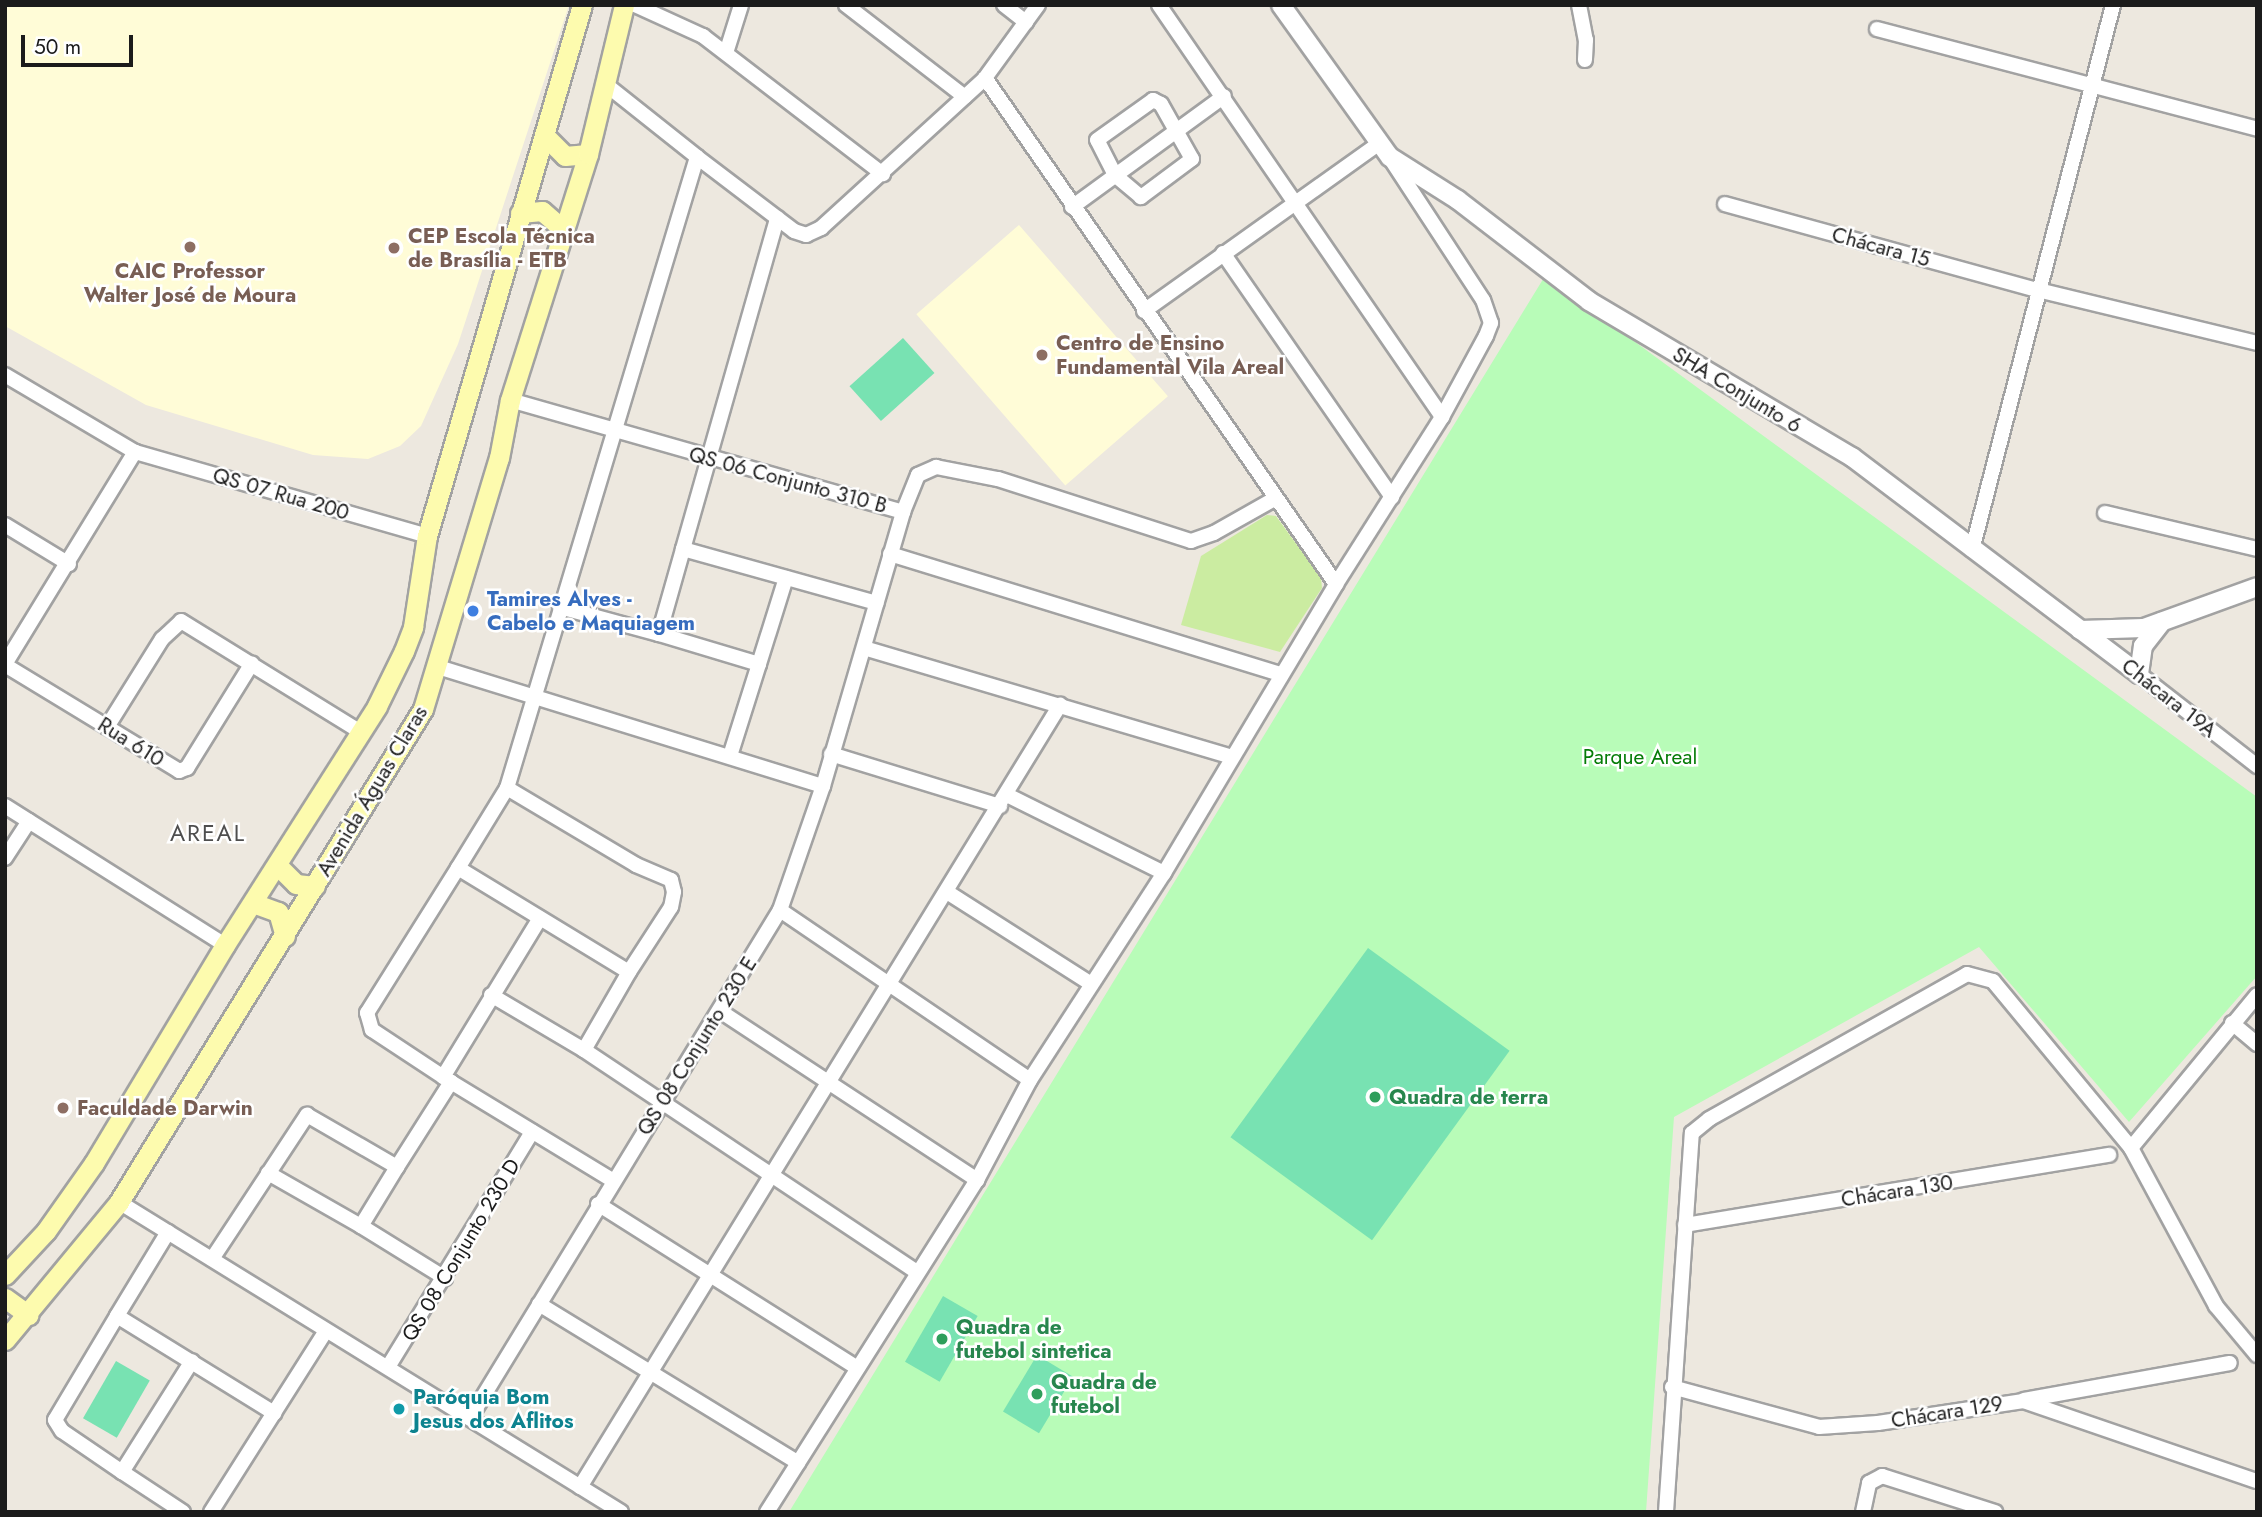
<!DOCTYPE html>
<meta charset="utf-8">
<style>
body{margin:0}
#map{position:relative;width:2262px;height:1517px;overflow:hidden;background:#ede8df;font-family:Jost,sans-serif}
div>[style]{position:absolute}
.education>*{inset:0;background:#fffcd7;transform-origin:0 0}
.grass>*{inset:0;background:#cbeca1}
.park>*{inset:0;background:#b8fcb8}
.pitch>*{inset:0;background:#78e2b2;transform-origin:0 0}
.roads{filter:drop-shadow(2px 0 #a2a2a2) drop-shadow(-2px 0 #a2a2a2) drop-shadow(0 2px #a2a2a2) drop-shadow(0 -2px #a2a2a2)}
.minor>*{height:14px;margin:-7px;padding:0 7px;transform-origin:7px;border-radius:7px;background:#fff}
.tertiary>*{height:18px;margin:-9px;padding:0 9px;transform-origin:9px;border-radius:9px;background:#fff}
.secondary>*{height:19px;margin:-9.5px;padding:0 9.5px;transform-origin:9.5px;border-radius:9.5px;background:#fdfbae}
.dots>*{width:19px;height:19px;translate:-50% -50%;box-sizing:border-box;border:4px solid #fff;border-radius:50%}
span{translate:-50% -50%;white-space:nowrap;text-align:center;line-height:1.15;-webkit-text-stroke:5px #fff;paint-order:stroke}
.education-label{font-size:21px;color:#785e54;font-weight:700}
.left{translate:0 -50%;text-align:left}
.street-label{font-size:21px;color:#1b1b1b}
.shop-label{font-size:21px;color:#366cbe;font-weight:700}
.park-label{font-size:21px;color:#057c07}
.leisure-label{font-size:21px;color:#27864d;font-weight:700}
.culture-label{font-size:21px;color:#0d838f;font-weight:700}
.neighbourhood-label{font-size:23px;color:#4e4e4e;letter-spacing:2px}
.frame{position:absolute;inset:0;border:7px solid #1b1b1b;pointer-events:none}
.scale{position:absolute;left:21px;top:35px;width:112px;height:32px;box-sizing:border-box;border:4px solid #1b1b1b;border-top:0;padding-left:9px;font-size:21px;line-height:24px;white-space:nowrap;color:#1b1b1b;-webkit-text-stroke:5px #fff;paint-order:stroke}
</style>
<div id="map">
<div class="education">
<i style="clip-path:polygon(5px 5px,569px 5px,458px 344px,421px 426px,400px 446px,368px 459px,313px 455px,146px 405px,5px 326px)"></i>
<i style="left:1019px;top:225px;width:227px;height:136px;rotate:49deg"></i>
</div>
<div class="grass">
<i style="clip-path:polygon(1267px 515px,1276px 516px,1321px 578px,1322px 588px,1280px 652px,1181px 625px,1201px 556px)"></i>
</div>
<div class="park">
<i style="clip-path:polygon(1545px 276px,2257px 797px,2257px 976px,2129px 1122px,1979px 947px,1674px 1117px,1646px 1512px,789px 1512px)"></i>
</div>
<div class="pitch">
<i style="left:903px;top:338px;width:47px;height:72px;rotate:48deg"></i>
<i style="left:1368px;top:948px;width:175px;height:234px;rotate:36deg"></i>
<i style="left:943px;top:1296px;width:40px;height:76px;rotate:30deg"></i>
<i style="left:1037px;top:1355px;width:42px;height:66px;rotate:31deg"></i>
<i style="left:116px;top:1361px;width:39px;height:66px;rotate:30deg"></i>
</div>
<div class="roads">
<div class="minor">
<i style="left:635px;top:5px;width:75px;rotate:24.5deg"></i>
<i style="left:703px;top:36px;width:227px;rotate:37.5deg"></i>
<i style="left:846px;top:5px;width:150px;rotate:37.7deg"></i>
<i style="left:1004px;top:5px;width:28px;rotate:38deg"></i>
<i style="left:1159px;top:5px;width:500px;rotate:55.5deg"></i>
<i style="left:1579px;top:5px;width:36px;rotate:79deg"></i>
<i style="left:1586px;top:40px;width:20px;rotate:93deg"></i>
<i style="left:1877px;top:29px;width:393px;rotate:14.7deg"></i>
<i style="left:726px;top:53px;width:50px;rotate:-72.6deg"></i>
<i style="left:985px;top:78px;width:90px;rotate:-54deg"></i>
<i style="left:604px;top:83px;width:119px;rotate:38.5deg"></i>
<i style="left:1153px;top:100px;width:9px;rotate:27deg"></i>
<i style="left:1161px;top:104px;width:63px;rotate:60.6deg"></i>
<i style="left:1192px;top:159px;width:64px;rotate:143.3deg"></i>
<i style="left:1141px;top:197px;width:34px;rotate:-140deg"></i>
<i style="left:1115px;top:175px;width:39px;rotate:-117deg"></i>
<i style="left:1097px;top:140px;width:69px;rotate:-35.5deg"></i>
<i style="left:1725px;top:204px;width:325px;rotate:15.4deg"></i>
<i style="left:2038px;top:290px;width:225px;rotate:13.6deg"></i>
<i style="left:1072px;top:207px;width:188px;rotate:-36.1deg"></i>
<i style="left:1223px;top:253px;width:297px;rotate:55.3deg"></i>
<i style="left:1144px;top:311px;width:287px;rotate:-35.5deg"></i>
<i style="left:5px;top:375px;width:151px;rotate:30.6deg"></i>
<i style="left:135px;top:452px;width:304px;rotate:16deg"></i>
<i style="left:510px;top:400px;width:409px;rotate:15.9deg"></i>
<i style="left:903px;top:512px;width:40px;rotate:-68deg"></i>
<i style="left:918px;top:475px;width:20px;rotate:-24deg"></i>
<i style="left:936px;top:467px;width:63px;rotate:11deg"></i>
<i style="left:998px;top:479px;width:203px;rotate:17.8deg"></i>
<i style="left:1191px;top:541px;width:24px;rotate:-19deg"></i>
<i style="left:1214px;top:533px;width:71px;rotate:-29.4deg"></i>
<i style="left:2105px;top:513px;width:156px;rotate:13.3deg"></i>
<i style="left:5px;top:525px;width:75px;rotate:31.4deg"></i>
<i style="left:683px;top:549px;width:344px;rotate:-74.1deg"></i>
<i style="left:1972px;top:550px;width:563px;rotate:-75.49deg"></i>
<i style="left:890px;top:554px;width:409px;rotate:17.1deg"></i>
<i style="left:560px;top:607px;width:103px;rotate:15.3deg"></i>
<i style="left:864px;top:648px;width:384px;rotate:16.5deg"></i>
<i style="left:5px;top:664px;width:249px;rotate:-58.5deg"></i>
<i style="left:759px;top:664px;width:90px;rotate:-72.6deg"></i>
<i style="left:5px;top:665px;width:204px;rotate:31.3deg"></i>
<i style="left:179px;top:771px;width:9px;rotate:-21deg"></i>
<i style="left:187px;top:768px;width:123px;rotate:-58.2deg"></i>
<i style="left:438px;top:667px;width:403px;rotate:17.2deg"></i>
<i style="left:2139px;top:674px;width:150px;rotate:37.9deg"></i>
<i style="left:107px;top:727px;width:104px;rotate:-58deg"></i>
<i style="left:162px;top:639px;width:26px;rotate:-43deg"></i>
<i style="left:181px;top:621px;width:211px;rotate:31.7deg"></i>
<i style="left:831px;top:754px;width:177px;rotate:17.1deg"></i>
<i style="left:730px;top:756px;width:96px;rotate:-72.5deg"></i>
<i style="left:759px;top:664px;width:104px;rotate:-163.3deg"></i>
<i style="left:659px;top:634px;width:88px;rotate:-74.2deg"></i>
<i style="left:683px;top:549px;width:201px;rotate:15.6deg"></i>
<i style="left:507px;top:788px;width:150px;rotate:30.8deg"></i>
<i style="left:636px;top:865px;width:38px;rotate:23deg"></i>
<i style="left:671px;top:880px;width:12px;rotate:76deg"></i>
<i style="left:674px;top:892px;width:15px;rotate:101deg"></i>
<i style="left:671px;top:907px;width:77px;rotate:122.9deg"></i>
<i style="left:1007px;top:795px;width:175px;rotate:26.4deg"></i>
<i style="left:5px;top:806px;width:260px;rotate:32.3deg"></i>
<i style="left:5px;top:858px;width:44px;rotate:-57deg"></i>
<i style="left:458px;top:868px;width:94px;rotate:-58.5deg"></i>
<i style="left:507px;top:788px;width:659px;rotate:-73.24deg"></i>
<i style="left:697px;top:157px;width:122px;rotate:37.3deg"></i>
<i style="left:794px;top:231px;width:13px;rotate:18deg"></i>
<i style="left:806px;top:235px;width:17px;rotate:-25deg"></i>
<i style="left:821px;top:228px;width:222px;rotate:-42.4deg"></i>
<i style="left:985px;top:78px;width:616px;rotate:55.25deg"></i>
<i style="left:947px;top:892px;width:169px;rotate:32.5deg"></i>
<i style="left:780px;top:910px;width:302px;rotate:34.2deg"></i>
<i style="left:491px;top:995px;width:108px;rotate:30.6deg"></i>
<i style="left:720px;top:1011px;width:308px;rotate:33.3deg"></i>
<i style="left:2232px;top:1023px;width:33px;rotate:40deg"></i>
<i style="left:443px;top:1077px;width:186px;rotate:-58.6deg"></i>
<i style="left:451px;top:1082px;width:95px;rotate:-146.6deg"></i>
<i style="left:372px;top:1030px;width:18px;rotate:-106deg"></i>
<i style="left:367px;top:1013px;width:171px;rotate:-57.9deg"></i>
<i style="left:458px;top:868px;width:200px;rotate:31.3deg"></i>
<i style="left:629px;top:972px;width:90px;rotate:120deg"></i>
<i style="left:584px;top:1050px;width:400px;rotate:33.7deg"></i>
<i style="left:2131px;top:1148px;width:198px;rotate:-50.5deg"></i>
<i style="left:268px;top:1173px;width:107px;rotate:29.7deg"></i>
<i style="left:361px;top:1226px;width:69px;rotate:-58.6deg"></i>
<i style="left:119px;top:1202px;width:590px;rotate:31.7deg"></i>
<i style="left:598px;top:1204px;width:305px;rotate:32.3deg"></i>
<i style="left:1685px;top:1225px;width:430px;rotate:-9.4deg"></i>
<i style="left:361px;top:1226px;width:99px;rotate:31.8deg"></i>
<i style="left:168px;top:1232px;width:98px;rotate:121.3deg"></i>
<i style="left:117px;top:1316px;width:185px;rotate:31.7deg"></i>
<i style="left:212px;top:1259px;width:173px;rotate:-56.6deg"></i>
<i style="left:307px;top:1115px;width:104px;rotate:30deg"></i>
<i style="left:397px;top:1167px;width:101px;rotate:-57.6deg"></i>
<i style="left:451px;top:1082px;width:188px;rotate:31.3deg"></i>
<i style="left:539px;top:1304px;width:304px;rotate:31.5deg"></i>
<i style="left:117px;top:1316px;width:121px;rotate:120.8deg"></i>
<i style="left:55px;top:1420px;width:13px;rotate:58deg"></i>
<i style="left:62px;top:1431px;width:73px;rotate:34.3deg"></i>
<i style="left:388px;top:1367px;width:276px;rotate:-58.5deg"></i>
<i style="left:1672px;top:1387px;width:152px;rotate:15.2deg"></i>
<i style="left:1819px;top:1427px;width:59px;rotate:-3.9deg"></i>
<i style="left:1878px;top:1423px;width:147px;rotate:-8.6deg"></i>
<i style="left:2023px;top:1401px;width:247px;rotate:18.9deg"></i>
<i style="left:2024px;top:1400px;width:209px;rotate:-10.2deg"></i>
<i style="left:470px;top:1418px;width:595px;rotate:-58.61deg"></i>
<i style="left:780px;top:910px;width:131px;rotate:-70.9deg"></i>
<i style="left:823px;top:786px;width:285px;rotate:-73.7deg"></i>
<i style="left:580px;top:1487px;width:918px;rotate:-58.46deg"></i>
<i style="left:183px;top:1512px;width:73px;rotate:-146.7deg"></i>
<i style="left:122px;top:1472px;width:131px;rotate:-57.8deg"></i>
<i style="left:211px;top:1512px;width:214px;rotate:-57.6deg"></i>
<i style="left:767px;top:1512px;width:393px;rotate:-57.7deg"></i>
<i style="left:977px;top:1180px;width:113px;rotate:-62.1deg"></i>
<i style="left:1030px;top:1080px;width:247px;rotate:-57.1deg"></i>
<i style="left:1164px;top:873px;width:336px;rotate:-59.2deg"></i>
<i style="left:1336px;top:584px;width:198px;rotate:-57.6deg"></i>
<i style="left:1442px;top:417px;width:92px;rotate:-61.5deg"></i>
<i style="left:1486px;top:336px;width:14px;rotate:-69deg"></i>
<i style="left:1491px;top:323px;width:24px;rotate:-109deg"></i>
<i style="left:1483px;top:300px;width:166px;rotate:-123.2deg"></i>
<i style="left:1666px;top:1512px;width:380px;rotate:-86.1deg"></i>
<i style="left:1692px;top:1133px;width:22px;rotate:-39deg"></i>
<i style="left:1709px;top:1119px;width:296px;rotate:-29.3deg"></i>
<i style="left:1967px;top:974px;width:27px;rotate:15deg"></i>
<i style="left:1993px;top:981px;width:217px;rotate:50.4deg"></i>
<i style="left:2131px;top:1148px;width:179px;rotate:61.7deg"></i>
<i style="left:2216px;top:1306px;width:64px;rotate:50.1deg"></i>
<i style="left:1863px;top:1512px;width:30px;rotate:-78deg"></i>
<i style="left:1869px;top:1483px;width:15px;rotate:-28deg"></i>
<i style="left:1882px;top:1476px;width:119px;rotate:17.7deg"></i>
</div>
<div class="tertiary">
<i style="left:1281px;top:5px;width:187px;rotate:54.4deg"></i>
<i style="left:1390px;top:157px;width:80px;rotate:32.3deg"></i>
<i style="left:1458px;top:200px;width:165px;rotate:37.6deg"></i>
<i style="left:1589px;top:301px;width:306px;rotate:30.7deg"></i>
<i style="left:1852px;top:457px;width:360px;rotate:37.1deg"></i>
<i style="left:2080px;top:630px;width:64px;rotate:-1.8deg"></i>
<i style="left:2144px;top:628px;width:120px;rotate:-19.9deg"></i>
<i style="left:2139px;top:674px;width:28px;rotate:-82deg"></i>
<i style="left:2143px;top:646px;width:31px;rotate:-52deg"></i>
</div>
<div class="secondary">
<i style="left:545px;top:136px;width:28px;rotate:45deg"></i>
<i style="left:565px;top:156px;width:23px;rotate:-5deg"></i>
<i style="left:520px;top:213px;width:22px;rotate:-5deg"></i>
<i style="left:542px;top:211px;width:28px;rotate:41deg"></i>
<i style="left:277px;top:865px;width:27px;rotate:45deg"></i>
<i style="left:296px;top:884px;width:19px;rotate:6deg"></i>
<i style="left:253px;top:903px;width:27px;rotate:20deg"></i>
<i style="left:278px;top:912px;width:25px;rotate:74deg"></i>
<i style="left:5px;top:1275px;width:60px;rotate:-47deg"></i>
<i style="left:46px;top:1231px;width:83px;rotate:-54.8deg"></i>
<i style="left:94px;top:1163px;width:254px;rotate:-59deg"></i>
<i style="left:225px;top:945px;width:283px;rotate:-57.5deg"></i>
<i style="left:377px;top:706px;width:61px;rotate:-63.9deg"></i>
<i style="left:404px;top:651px;width:26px;rotate:-69deg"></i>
<i style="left:413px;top:627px;width:92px;rotate:-81.3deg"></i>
<i style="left:427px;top:536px;width:553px;rotate:-73.73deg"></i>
<i style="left:5px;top:1298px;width:29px;rotate:36deg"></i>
<i style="left:5px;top:1340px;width:179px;rotate:-50.4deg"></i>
<i style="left:119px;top:1202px;width:579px;rotate:-58.34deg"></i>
<i style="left:423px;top:709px;width:262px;rotate:-73.2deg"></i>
<i style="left:499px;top:458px;width:59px;rotate:-79.3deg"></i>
<i style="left:510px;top:400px;width:258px;rotate:-72.4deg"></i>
<i style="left:588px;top:154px;width:153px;rotate:-76.4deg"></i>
</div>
</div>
<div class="dots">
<i style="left:190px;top:247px;background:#8d6e63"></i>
<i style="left:394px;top:248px;background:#8d6e63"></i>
<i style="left:1042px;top:355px;background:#8d6e63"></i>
<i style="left:473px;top:611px;background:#3f7fe0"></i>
<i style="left:1375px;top:1097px;background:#2e9e5b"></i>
<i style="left:63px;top:1108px;background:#8d6e63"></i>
<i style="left:942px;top:1339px;background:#2e9e5b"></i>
<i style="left:1037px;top:1394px;background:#2e9e5b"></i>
<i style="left:399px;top:1409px;background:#0f9aa8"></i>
</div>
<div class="education-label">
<span class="left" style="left:408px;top:248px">CEP Escola Técnica<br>de Brasília - ETB</span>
<span style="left:190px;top:283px">CAIC Professor<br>Walter José de Moura</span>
<span class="left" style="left:1056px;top:355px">Centro de Ensino<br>Fundamental Vila Areal</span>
<span class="left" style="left:77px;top:1108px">Faculdade Darwin</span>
</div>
<div class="street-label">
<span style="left:1881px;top:247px;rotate:15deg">Chácara 15</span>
<span style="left:1737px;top:390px;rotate:31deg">SHA Conjunto 6</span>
<span style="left:788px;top:480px;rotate:15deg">QS 06 Conjunto 310 B</span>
<span style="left:281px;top:494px;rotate:16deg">QS 07 Rua 200</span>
<span style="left:2169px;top:698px;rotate:38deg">Chácara 19A</span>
<span style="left:131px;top:742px;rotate:32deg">Rua 610</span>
<span style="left:372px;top:791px;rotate:-59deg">Avenida Águas Claras</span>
<span style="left:697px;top:1046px;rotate:-58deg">QS 08 Conjunto 230 E</span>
<span style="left:1897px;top:1191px;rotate:-9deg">Chácara 130</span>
<span style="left:461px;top:1250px;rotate:-59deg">QS 08 Conjunto 230 D</span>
<span style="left:1947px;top:1412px;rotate:-9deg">Chácara 129</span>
</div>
<div class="shop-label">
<span class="left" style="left:487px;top:611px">Tamires Alves -<br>Cabelo e Maquiagem</span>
</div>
<div class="park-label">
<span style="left:1640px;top:757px">Parque Areal</span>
</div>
<div class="leisure-label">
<span class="left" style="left:1389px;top:1097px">Quadra de terra</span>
<span class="left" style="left:956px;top:1339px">Quadra de<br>futebol sintetica</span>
<span class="left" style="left:1051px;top:1394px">Quadra de<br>futebol</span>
</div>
<div class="culture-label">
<span class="left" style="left:413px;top:1409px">Paróquia Bom<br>Jesus dos Aflitos</span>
</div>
<div class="neighbourhood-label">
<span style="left:208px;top:833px">AREAL</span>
</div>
<div class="frame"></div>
<div class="scale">50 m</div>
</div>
